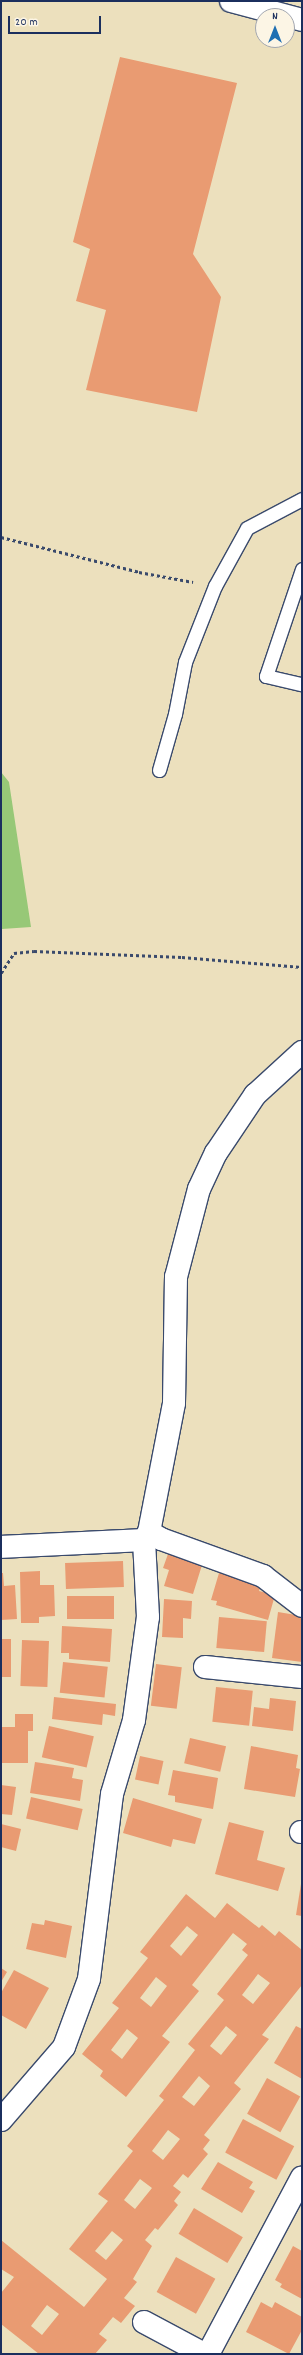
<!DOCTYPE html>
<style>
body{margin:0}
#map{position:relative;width:303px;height:2355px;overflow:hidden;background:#ece0bd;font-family:Dekko,sans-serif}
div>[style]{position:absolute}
.green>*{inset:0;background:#97c877}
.building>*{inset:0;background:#e99b72;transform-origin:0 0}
.path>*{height:2.5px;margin-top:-1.25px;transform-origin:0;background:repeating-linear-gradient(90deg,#3a4a6c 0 3px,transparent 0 6px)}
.roads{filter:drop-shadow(1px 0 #3a4a6c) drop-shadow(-1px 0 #3a4a6c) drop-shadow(0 1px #3a4a6c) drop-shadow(0 -1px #3a4a6c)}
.service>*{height:13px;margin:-6.5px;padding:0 6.5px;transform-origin:6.5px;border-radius:6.5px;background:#fff}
.minor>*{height:22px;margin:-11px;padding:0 11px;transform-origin:11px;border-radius:11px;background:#fff}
.tertiary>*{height:22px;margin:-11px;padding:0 11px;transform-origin:11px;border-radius:11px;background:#fff}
span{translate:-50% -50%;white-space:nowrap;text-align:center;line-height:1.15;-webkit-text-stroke:3px #fcf5e5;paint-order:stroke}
.frame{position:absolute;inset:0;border:2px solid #1b2f5e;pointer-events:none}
.north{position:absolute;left:255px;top:8px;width:40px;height:40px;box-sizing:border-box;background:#fcf5e5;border:1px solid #a2a6af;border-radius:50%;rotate:0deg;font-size:11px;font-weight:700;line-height:16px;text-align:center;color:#1b2f5e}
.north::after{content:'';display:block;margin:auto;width:14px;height:18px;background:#1f6fb2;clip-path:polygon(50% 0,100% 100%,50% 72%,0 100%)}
.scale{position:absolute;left:8px;top:16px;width:93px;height:18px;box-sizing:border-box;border:2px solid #1b2f5e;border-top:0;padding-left:5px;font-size:12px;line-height:14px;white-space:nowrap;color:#1b2f5e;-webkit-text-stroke:3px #fcf5e5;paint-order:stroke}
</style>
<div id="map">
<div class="green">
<i style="clip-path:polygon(1px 772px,9px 782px,31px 927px,2px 929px,1px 931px)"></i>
</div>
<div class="building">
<i style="clip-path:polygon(120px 57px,237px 83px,193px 254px,221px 297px,197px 412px,86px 390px,106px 310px,76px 301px,90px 249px,73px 242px)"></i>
<i style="clip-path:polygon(168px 1554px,202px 1565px,193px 1594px,164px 1586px,169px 1570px,163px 1568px)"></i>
<i style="left:123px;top:1561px;width:26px;height:58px;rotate:88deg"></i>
<i style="clip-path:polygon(40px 1571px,40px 1585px,54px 1585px,55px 1616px,39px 1617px,39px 1623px,21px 1623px,20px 1572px)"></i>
<i style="clip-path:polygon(1px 1573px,3px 1573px,4px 1586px,15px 1585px,17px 1619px,1px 1620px)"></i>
<i style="clip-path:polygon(219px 1573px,261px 1585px,259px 1591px,275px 1595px,268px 1620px,216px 1605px,217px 1601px,211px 1600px)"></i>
<i style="left:67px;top:1596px;width:47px;height:23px"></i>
<i style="clip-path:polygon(164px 1599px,192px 1601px,191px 1619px,183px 1618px,183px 1638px,162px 1637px)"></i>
<i style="clip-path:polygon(278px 1612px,302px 1616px,302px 1662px,272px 1658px)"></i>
<i style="left:219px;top:1617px;width:48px;height:31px;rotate:5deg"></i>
<i style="clip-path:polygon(62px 1626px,112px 1629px,110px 1662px,69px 1659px,69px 1653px,61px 1653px)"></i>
<i style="left:1px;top:1639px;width:10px;height:38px"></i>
<i style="left:22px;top:1640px;width:27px;height:46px;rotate:2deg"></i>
<i style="left:63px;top:1662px;width:45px;height:31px;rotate:6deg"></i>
<i style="left:156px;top:1664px;width:26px;height:42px;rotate:7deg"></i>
<i style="left:216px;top:1687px;width:37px;height:35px;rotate:6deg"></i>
<i style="clip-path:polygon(54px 1697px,116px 1704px,115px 1716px,103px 1714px,102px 1725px,52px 1719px)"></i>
<i style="clip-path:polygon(270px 1698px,296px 1701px,293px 1731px,252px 1726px,254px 1707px,269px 1709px)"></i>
<i style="clip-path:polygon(15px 1714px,33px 1714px,33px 1731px,28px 1731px,28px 1763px,1px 1763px,1px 1727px,15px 1727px)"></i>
<i style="left:49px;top:1726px;width:46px;height:32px;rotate:13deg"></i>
<i style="left:190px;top:1738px;width:37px;height:26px;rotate:13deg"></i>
<i style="clip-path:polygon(251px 1746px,298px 1755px,296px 1768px,300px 1769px,295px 1797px,244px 1789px)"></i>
<i style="left:140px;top:1756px;width:24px;height:24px;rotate:12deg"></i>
<i style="clip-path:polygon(35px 1762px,74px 1768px,72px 1778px,83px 1780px,80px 1801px,30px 1793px)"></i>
<i style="clip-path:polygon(173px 1770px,218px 1778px,213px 1809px,175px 1802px,175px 1796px,168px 1795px)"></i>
<i style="clip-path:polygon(1px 1785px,16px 1787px,12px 1815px,1px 1814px)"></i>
<i style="left:31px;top:1797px;width:53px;height:22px;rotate:13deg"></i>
<i style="clip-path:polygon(133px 1798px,202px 1819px,195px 1844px,173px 1839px,171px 1847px,123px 1833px)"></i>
<i style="clip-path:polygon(229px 1822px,264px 1831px,257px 1860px,285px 1868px,278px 1891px,215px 1874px)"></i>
<i style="clip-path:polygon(1px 1824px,21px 1829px,16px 1851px,1px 1847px)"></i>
<i style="clip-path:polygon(301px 1884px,302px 1884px,302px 1916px,296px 1915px)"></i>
<i style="clip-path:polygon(evenodd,186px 1894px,215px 1918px,227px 1903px,259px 1928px,262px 1925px,275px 1936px,279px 1931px,302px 1950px,302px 1985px,262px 2035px,269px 2039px,234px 2083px,241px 2089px,204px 2135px,210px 2140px,203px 2149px,208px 2154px,188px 2178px,183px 2174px,173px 2186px,181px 2192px,174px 2201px,178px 2205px,158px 2230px,155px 2228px,145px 2240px,152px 2246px,133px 2279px,137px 2282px,124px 2298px,135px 2306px,121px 2323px,113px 2317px,99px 2334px,107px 2340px,95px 2354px,39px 2354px,1px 2324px,1px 2293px,14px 2277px,1px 2269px,1px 2240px,84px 2307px,107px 2279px,69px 2249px,108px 2201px,98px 2194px,133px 2151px,127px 2146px,164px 2100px,159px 2096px,195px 2050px,188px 2044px,224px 2000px,217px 1994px,248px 1955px,242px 1950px,247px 1944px,233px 1933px,192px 1985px,199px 1991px,162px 2036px,170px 2042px,126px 2097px,100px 2076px,103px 2071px,82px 2054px,119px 2008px,112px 2003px,148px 1958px,140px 1952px,186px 1894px,187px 1926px,198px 1935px,181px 1956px,170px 1946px,187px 1926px,186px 1894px,258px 1974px,270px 1983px,253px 2004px,242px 1995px,258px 1974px,186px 1894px,156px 1977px,167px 1986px,151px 2007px,140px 1998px,156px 1977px,186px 1894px,226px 2026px,237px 2035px,221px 2055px,210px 2046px,226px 2026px,186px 1894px,127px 2029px,138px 2038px,122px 2059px,111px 2050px,127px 2029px,186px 1894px,199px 2076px,210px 2086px,194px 2106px,182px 2097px,199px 2076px,186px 1894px,168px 2130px,180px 2139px,163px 2160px,152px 2151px,168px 2130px,186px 1894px,140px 2179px,152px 2188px,135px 2209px,124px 2200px,140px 2179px,186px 1894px,112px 2231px,123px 2240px,106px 2260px,95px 2251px,112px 2231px,186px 1894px,47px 2305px,59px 2314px,42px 2335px,31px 2326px,47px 2305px)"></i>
<i style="clip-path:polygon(45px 1920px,72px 1926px,66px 1958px,26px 1949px,32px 1923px,44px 1925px)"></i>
<i style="clip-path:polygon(1px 1968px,7px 1972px,1px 1982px)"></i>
<i style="clip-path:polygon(14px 1970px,49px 1988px,26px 2029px,1px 2015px,1px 1993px)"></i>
<i style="clip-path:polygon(296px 2026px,302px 2029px,302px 2079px,274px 2063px)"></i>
<i style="left:267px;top:2078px;width:38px;height:41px;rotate:29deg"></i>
<i style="left:243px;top:2119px;width:58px;height:38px;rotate:28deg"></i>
<i style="clip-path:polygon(218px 2162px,253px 2182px,249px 2188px,255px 2191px,242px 2213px,201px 2189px)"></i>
<i style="left:194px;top:2208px;width:57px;height:30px;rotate:31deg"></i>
<i style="clip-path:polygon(293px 2246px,302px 2251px,302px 2299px,280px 2287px,282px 2284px,275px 2280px)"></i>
<i style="left:176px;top:2257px;width:45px;height:40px;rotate:29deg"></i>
<i style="clip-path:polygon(261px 2302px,272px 2308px,275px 2302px,302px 2317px,302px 2330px,289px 2354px,246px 2332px)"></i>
</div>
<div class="path">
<i style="left:1px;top:537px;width:142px;rotate:14.2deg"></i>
<i style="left:139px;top:572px;width:55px;rotate:10.5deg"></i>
<i style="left:1px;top:973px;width:24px;rotate:-57deg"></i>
<i style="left:14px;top:953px;width:20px;rotate:-6deg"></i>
<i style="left:34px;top:951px;width:148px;rotate:2.3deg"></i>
<i style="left:182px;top:957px;width:120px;rotate:4.8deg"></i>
</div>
<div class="roads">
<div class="service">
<i style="left:302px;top:569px;width:113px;rotate:108.6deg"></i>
<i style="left:266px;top:676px;width:37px;rotate:13deg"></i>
<i style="left:159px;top:770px;width:58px;rotate:-74.1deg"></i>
<i style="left:175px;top:714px;width:53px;rotate:-79.1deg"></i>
<i style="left:185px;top:662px;width:82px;rotate:-68.5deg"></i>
<i style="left:215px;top:586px;width:66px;rotate:-61.1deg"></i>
<i style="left:247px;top:528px;width:62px;rotate:-27.8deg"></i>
</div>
<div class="minor">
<i style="left:149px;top:1532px;width:14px;rotate:30deg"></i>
<i style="left:161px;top:1539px;width:109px;rotate:19.9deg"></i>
<i style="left:263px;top:1576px;width:49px;rotate:37.6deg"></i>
<i style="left:1px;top:1547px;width:143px;rotate:-2.8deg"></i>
<i style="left:205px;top:1667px;width:98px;rotate:5.9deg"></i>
<i style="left:301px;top:1832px;width:1px"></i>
<i style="left:1px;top:2120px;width:96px;rotate:-49.2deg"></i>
<i style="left:64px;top:2047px;width:72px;rotate:-69.8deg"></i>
<i style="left:89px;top:1979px;width:186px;rotate:-82.9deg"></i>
<i style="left:112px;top:1794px;width:77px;rotate:-73.4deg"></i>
<i style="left:134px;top:1720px;width:104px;rotate:-82.3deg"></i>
<i style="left:148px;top:1617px;width:77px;rotate:-93deg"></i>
<i style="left:144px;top:1540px;width:9px;rotate:-58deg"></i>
<i style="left:149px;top:1532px;width:131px;rotate:-79deg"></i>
<i style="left:174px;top:1403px;width:126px;rotate:-89.1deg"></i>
<i style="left:176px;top:1277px;width:91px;rotate:-75.4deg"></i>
<i style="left:199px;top:1189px;width:40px;rotate:-65deg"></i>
<i style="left:216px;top:1153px;width:70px;rotate:-56.1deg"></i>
<i style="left:255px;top:1095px;width:64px;rotate:-42.5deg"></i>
<i style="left:144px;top:2322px;width:68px;rotate:28.1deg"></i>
<i style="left:208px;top:2354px;width:200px;rotate:-62deg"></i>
</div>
<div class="tertiary">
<i style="left:231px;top:1px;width:73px;rotate:15deg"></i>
</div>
</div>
<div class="frame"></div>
<div class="north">N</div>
<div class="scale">20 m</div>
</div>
